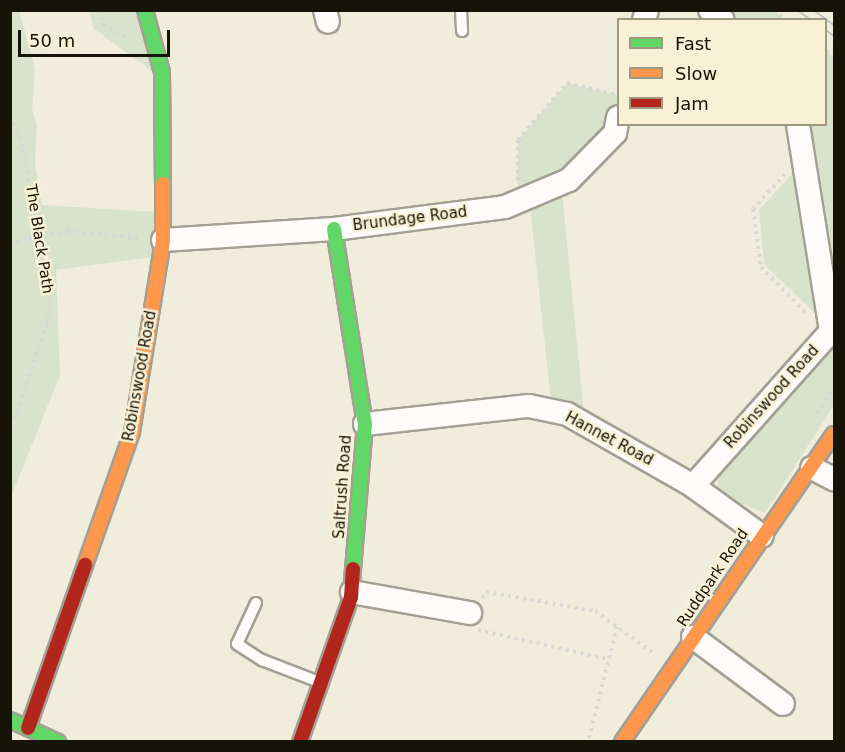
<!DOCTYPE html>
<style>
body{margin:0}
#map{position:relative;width:845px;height:752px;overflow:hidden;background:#f1eddd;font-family:"DejaVu Sans",sans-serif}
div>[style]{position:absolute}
.green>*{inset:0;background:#d9e3cb}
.path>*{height:4px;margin-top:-2px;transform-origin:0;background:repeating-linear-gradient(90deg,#d9d8d4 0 3px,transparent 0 7.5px)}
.roads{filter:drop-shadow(2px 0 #a3a094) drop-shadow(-2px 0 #a3a094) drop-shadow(0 2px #a3a094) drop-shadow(0 -2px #a3a094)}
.lane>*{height:10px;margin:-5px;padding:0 5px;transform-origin:5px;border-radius:5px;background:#fdfcfa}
.street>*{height:22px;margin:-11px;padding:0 11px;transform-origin:11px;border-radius:11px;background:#fdfcfa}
.fast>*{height:14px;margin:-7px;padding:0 7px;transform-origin:7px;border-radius:7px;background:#63d668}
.slow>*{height:14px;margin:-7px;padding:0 7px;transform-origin:7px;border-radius:7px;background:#ff974d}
.jam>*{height:14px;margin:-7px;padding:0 7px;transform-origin:7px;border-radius:7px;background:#b3261e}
.tram>*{height:1.5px;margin:-0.75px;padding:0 0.75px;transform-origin:0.75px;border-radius:0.75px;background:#c2c2be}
span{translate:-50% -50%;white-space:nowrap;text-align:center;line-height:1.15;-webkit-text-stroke:5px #f9f1d5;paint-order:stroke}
.street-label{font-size:15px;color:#161309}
.frame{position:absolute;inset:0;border:12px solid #161309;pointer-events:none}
.legend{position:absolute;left:617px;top:18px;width:210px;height:108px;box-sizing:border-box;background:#f9f1d5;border:2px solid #9e9883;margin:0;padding:8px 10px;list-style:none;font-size:18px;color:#161309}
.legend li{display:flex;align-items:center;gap:12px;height:30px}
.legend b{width:30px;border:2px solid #9e9883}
.scale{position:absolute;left:18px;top:30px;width:152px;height:27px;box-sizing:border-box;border:3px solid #161309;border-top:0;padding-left:8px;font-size:18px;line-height:21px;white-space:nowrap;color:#161309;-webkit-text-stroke:4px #f9f1d5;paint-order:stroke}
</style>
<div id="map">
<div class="green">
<i style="clip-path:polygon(19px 10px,35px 69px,32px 111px,37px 124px,35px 163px,42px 205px,157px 212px,152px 257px,56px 270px,60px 375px,11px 497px,10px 11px)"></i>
<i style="clip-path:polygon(90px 11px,137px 11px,153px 72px,93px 28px)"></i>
<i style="clip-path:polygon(724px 11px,774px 11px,785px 19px,737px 19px)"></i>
<i style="clip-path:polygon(826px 51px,834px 58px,834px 272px,806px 125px,826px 124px)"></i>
<i style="clip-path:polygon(567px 83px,618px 95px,618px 117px,561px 183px,585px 424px,552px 411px,529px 197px,517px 202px,518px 140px)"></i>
<i style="clip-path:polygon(794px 172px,822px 320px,764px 264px,759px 210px)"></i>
<i style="clip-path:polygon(834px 346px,834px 405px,765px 513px,737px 502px,718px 486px,717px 477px)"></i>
</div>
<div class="path">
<i style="left:99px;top:10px;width:15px;rotate:74deg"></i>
<i style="left:103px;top:24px;width:28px;rotate:30deg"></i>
<i style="left:774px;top:10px;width:15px;rotate:42deg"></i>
<i style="left:826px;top:51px;width:11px;rotate:41deg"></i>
<i style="left:826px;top:80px;width:9px;rotate:-21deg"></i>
<i style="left:10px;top:116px;width:35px;rotate:68deg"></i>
<i style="left:23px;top:149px;width:151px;rotate:80.1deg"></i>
<i style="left:49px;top:298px;width:26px;rotate:94deg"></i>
<i style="left:47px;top:324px;width:113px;rotate:109.1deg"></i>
<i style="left:785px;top:174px;width:47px;rotate:132.4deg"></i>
<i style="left:753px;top:209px;width:59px;rotate:82.1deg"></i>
<i style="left:761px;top:267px;width:66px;rotate:45.6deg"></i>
<i style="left:518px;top:180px;width:40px;rotate:-90deg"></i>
<i style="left:518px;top:140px;width:75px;rotate:-49.3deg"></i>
<i style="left:567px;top:83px;width:52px;rotate:13.2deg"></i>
<i style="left:10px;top:246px;width:20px;rotate:-24deg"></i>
<i style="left:28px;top:238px;width:41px;rotate:-9.9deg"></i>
<i style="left:68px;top:231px;width:71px;rotate:5.6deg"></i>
<i style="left:817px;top:414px;width:33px;rotate:-59deg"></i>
<i style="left:482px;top:598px;width:7px;rotate:-56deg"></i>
<i style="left:486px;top:592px;width:111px;rotate:9.9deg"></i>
<i style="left:595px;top:611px;width:70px;rotate:35.7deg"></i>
<i style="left:478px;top:630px;width:133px;rotate:12.6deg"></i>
<i style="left:589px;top:738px;width:115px;rotate:-76deg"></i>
</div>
<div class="roads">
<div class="lane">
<i style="left:461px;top:10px;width:21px;rotate:87deg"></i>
<i style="left:256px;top:603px;width:45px;rotate:114.9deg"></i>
<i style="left:237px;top:644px;width:30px;rotate:33deg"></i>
<i style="left:262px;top:660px;width:61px;rotate:21.1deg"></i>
</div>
<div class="street">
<i style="left:325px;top:10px;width:12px;rotate:76deg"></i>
<i style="left:710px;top:10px;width:16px;rotate:38deg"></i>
<i style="left:644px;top:20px;width:10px;rotate:-73deg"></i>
<i style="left:163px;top:240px;width:171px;rotate:-3.7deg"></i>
<i style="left:334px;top:229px;width:172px;rotate:-7.3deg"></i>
<i style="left:505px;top:207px;width:69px;rotate:-22.9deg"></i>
<i style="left:569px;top:180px;width:66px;rotate:-45.6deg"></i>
<i style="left:615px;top:133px;width:16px;rotate:-79deg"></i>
<i style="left:365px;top:424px;width:165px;rotate:-6.3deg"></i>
<i style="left:529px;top:406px;width:39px;rotate:12deg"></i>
<i style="left:567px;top:414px;width:145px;rotate:29.7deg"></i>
<i style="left:693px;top:486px;width:85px;rotate:35.9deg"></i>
<i style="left:812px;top:468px;width:25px;rotate:27deg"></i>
<i style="left:693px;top:486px;width:208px;rotate:-48.3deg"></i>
<i style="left:831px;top:331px;width:210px;rotate:-99.1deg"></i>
<i style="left:352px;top:592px;width:120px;rotate:10.1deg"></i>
<i style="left:693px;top:637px;width:112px;rotate:36.7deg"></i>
</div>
<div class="fast">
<i style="left:145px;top:10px;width:64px;rotate:74.7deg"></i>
<i style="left:162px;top:72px;width:112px;rotate:89.5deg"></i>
<i style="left:334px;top:229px;width:197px;rotate:81deg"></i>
<i style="left:365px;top:424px;width:145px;rotate:94.7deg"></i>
<i style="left:10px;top:720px;width:53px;rotate:24.6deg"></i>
</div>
<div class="slow">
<i style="left:85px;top:565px;width:141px;rotate:-70.5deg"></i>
<i style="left:132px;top:432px;width:194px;rotate:-80.8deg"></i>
<i style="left:163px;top:240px;width:56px;rotate:-90deg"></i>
<i style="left:622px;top:742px;width:374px;rotate:-55.5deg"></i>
</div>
<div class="jam">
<i style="left:28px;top:728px;width:173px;rotate:-70.7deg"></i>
<i style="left:300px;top:742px;width:154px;rotate:-70.6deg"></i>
<i style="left:351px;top:597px;width:28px;rotate:-86deg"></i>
</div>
</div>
<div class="tram">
<i style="left:798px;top:10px;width:16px;rotate:38deg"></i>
<i style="left:814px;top:10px;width:25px;rotate:37deg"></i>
<i style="left:826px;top:30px;width:10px;rotate:37deg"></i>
</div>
<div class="street-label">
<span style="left:410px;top:219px;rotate:-7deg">Brundage Road</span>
<span style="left:39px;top:239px;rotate:81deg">The Black Path</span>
<span style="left:140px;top:376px;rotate:-80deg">Robinswood Road</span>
<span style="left:772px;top:397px;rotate:-48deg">Robinswood Road</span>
<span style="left:609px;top:439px;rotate:28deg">Hannet Road</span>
<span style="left:343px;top:487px;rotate:-86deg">Saltrush Road</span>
<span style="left:713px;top:578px;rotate:-56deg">Ruddpark Road</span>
</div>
<div class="frame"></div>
<ul class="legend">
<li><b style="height:8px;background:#63d668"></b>Fast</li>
<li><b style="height:8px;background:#ff974d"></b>Slow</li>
<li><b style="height:8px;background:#b3261e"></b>Jam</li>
</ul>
<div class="scale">50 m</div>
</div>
